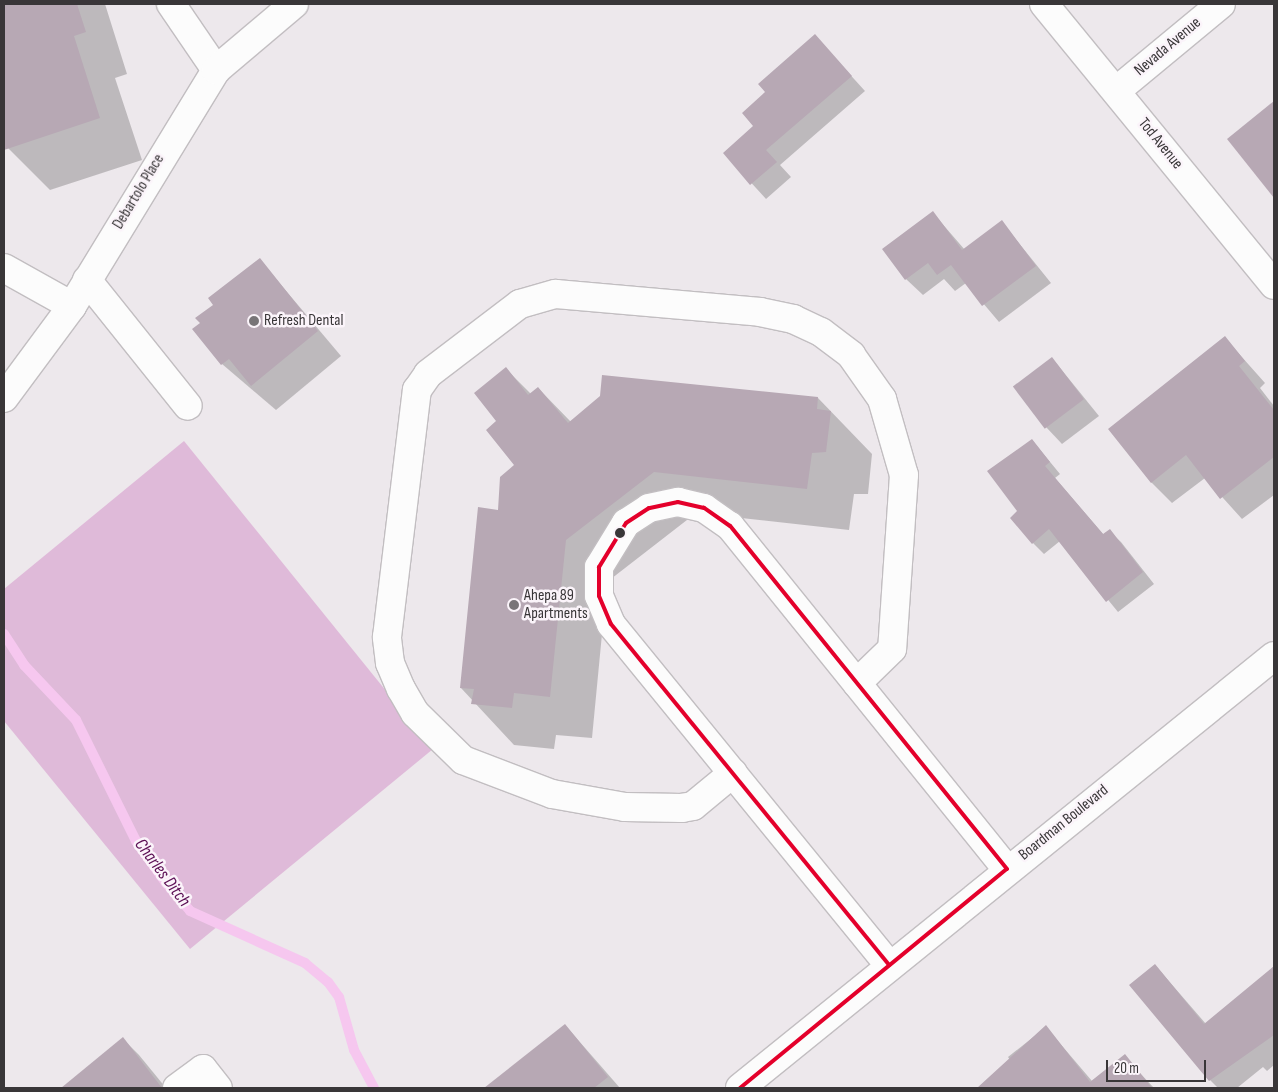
<!DOCTYPE html>
<style>
body{margin:0}
#map{position:relative;width:1278px;height:1092px;overflow:hidden;background:#ede8ec;font-family:"Sofia Sans Condensed",sans-serif}
div>[style]{position:absolute}
.forest>*{inset:0;background:#dfbad9}
.shadow>*{inset:0;background:#0003}
.stream>*{height:10px;margin:-5px;padding:0 5px;transform-origin:5px;border-radius:5px;background:#f6c7ef}
.building>*{inset:0;background:#b7a8b4;transform-origin:0 0}
.roads{filter:drop-shadow(1px 0 #c2bec1) drop-shadow(-1px 0 #c2bec1) drop-shadow(0 1px #c2bec1) drop-shadow(0 -1px #c2bec1)}
.minor>*{height:28px;margin:-14px;padding:0 14px;transform-origin:14px;border-radius:14px;background:#fcfcfc}
.bus-1>*{height:4px;margin:-2px;padding:0 2px;transform-origin:2px;border-radius:2px;background:#e4002b}
.dots>*{width:14px;height:14px;translate:-50% -50%;box-sizing:border-box;border:2px solid #fbf4fa;border-radius:50%}
span{translate:-50% -50%;white-space:nowrap;text-align:center;line-height:1.15;-webkit-text-stroke:5px #fbf4fa;paint-order:stroke}
.street-label{font-size:16px;color:#393638}
.poi-label{font-size:16px;color:#393638}
.left{translate:0 -50%;text-align:left}
.water-label{font-size:18px;color:#5c1055;font-style:italic}
.frame{position:absolute;inset:0;border:5px solid #393638;pointer-events:none}
.scale{position:absolute;left:1106px;top:1060px;width:100px;height:22px;box-sizing:border-box;border:2px solid #393638;border-top:0;padding-left:6px;font-size:15px;line-height:18px;white-space:nowrap;color:#393638;-webkit-text-stroke:4px #fbf4fa;paint-order:stroke}
</style>
<div id="map">
<div class="forest">
<i style="clip-path:polygon(184px 441px,433px 749px,190px 949px,4px 721px,4px 589px)"></i>
</div>
<div class="shadow">
<i style="clip-path:polygon(4px 4px,105px 4px,127px 74px,115px 78px,142px 160px,50px 190px,8px 148px,4px 134px)"></i>
<i style="clip-path:polygon(815px 36px,865px 91px,780px 165px,791px 177px,766px 199px,724px 153px,755px 126px,767px 93px)"></i>
<i style="clip-path:polygon(1274px 103px,1274px 194px,1229px 139px)"></i>
<i style="clip-path:polygon(933px 213px,965px 250px,1002px 222px,1051px 283px,999px 322px,966px 283px,955px 291px,944px 279px,923px 295px,906px 279px)"></i>
<i style="clip-path:polygon(260px 260px,341px 356px,276px 410px,222px 364px,202px 323px)"></i>
<i style="clip-path:polygon(1225px 338px,1265px 383px,1260px 388px,1274px 406px,1274px 495px,1242px 519px,1205px 478px,1172px 503px,1151px 482px)"></i>
<i style="clip-path:polygon(1052px 358px,1099px 416px,1062px 444px,1046px 427px)"></i>
<i style="clip-path:polygon(506px 369px,531px 394px,538px 388px,571px 422px,818px 398px,872px 454px,868px 494px,854px 494px,849px 530px,696px 513px,607px 582px,592px 738px,556px 735px,554px 749px,514px 745px,461px 688px,499px 511px,515px 466px,498px 421px)"></i>
<i style="clip-path:polygon(1032px 440px,1060px 474px,1055px 478px,1104px 535px,1109px 531px,1121px 542px,1154px 584px,1118px 612px,1060px 541px,1044px 554px,1033px 543px,1019px 512px)"></i>
<i style="clip-path:polygon(1155px 965px,1206px 1024px,1274px 968px,1274px 1065px,1267px 1071px,1263px 1067px,1237px 1088px,1218px 1088px,1210px 1080px)"></i>
<i style="clip-path:polygon(565px 1025px,620px 1088px,499px 1088px,494px 1082px)"></i>
<i style="clip-path:polygon(1046px 1027px,1092px 1081px,1124px 1056px,1154px 1088px,979px 1088px,1012px 1063px,1008px 1057px)"></i>
<i style="clip-path:polygon(123px 1039px,139px 1055px,166px 1088px,90px 1088px,79px 1075px)"></i>
</div>
<div class="stream">
<i style="left:4px;top:634px;width:37px;rotate:57deg"></i>
<i style="left:24px;top:665px;width:76px;rotate:46.6deg"></i>
<i style="left:76px;top:720px;width:135px;rotate:63.6deg"></i>
<i style="left:136px;top:841px;width:52px;rotate:54.5deg"></i>
<i style="left:166px;top:883px;width:37px;rotate:49deg"></i>
<i style="left:190px;top:911px;width:126px;rotate:24.3deg"></i>
<i style="left:305px;top:963px;width:30px;rotate:40deg"></i>
<i style="left:328px;top:982px;width:19px;rotate:54deg"></i>
<i style="left:339px;top:997px;width:55px;rotate:74.2deg"></i>
<i style="left:354px;top:1050px;width:43px;rotate:62.2deg"></i>
</div>
<div class="building">
<i style="clip-path:polygon(4px 4px,77px 4px,86px 32px,74px 36px,100px 118px,4px 150px)"></i>
<i style="clip-path:polygon(815px 34px,852px 76px,766px 150px,777px 162px,750px 185px,723px 153px,753px 126px,742px 113px,765px 92px,758px 84px)"></i>
<i style="clip-path:polygon(1274px 101px,1274px 198px,1227px 139px)"></i>
<i style="clip-path:polygon(933px 211px,962px 250px,1002px 220px,1036px 266px,982px 306px,951px 265px,937px 275px,928px 263px,905px 280px,882px 249px)"></i>
<i style="clip-path:polygon(260px 258px,318px 331px,251px 386px,229px 359px,221px 365px,192px 329px,200px 323px,195px 318px,213px 305px,208px 298px)"></i>
<i style="clip-path:polygon(1225px 336px,1245px 361px,1239px 366px,1274px 410px,1274px 457px,1220px 499px,1186px 455px,1151px 483px,1108px 429px)"></i>
<i style="left:1052px;top:357px;width:53px;height:49px;rotate:53deg"></i>
<i style="clip-path:polygon(506px 367px,528px 395px,538px 387px,568px 423px,600px 396px,602px 375px,818px 397px,817px 409px,831px 411px,826px 452px,812px 453px,807px 489px,654px 472px,566px 540px,550px 697px,514px 693px,512px 708px,471px 704px,474px 689px,460px 688px,478px 507px,498px 510px,500px 477px,514px 465px,486px 430px,496px 421px,474px 393px)"></i>
<i style="clip-path:polygon(1032px 439px,1050px 462px,1045px 466px,1103px 534px,1110px 529px,1143px 572px,1106px 602px,1049px 529px,1032px 544px,1010px 518px,1017px 511px,987px 471px)"></i>
<i style="clip-path:polygon(1155px 964px,1204px 1024px,1274px 966px,1274px 1035px,1209px 1081px,1129px 985px)"></i>
<i style="clip-path:polygon(565px 1024px,608px 1077px,594px 1088px,484px 1088px)"></i>
<i style="clip-path:polygon(1046px 1025px,1090px 1082px,1125px 1054px,1152px 1088px,977px 1088px)"></i>
<i style="clip-path:polygon(123px 1037px,162px 1088px,61px 1088px)"></i>
</div>
<div class="roads">
<div class="minor">
<i style="left:171px;top:4px;width:80px;rotate:55.7deg"></i>
<i style="left:1044px;top:4px;width:363px;rotate:50.7deg"></i>
<i style="left:1116px;top:91px;width:136px;rotate:-39.6deg"></i>
<i style="left:4px;top:268px;width:78px;rotate:29.2deg"></i>
<i style="left:87px;top:280px;width:161px;rotate:51.3deg"></i>
<i style="left:4px;top:398px;width:114px;rotate:-53.5deg"></i>
<i style="left:72px;top:306px;width:276px;rotate:-58.6deg"></i>
<i style="left:216px;top:70px;width:102px;rotate:-40.2deg"></i>
<i style="left:733px;top:773px;width:52px;rotate:140.5deg"></i>
<i style="left:693px;top:806px;width:11px;rotate:170deg"></i>
<i style="left:682px;top:808px;width:57px;rotate:-179deg"></i>
<i style="left:625px;top:807px;width:74px;rotate:-169.9deg"></i>
<i style="left:552px;top:794px;width:95px;rotate:-159.1deg"></i>
<i style="left:463px;top:760px;width:67px;rotate:-135.6deg"></i>
<i style="left:415px;top:713px;width:28px;rotate:-120deg"></i>
<i style="left:401px;top:689px;width:28px;rotate:-113deg"></i>
<i style="left:390px;top:663px;width:26px;rotate:-97deg"></i>
<i style="left:387px;top:637px;width:249px;rotate:-83.1deg"></i>
<i style="left:417px;top:390px;width:19px;rotate:-55deg"></i>
<i style="left:428px;top:374px;width:116px;rotate:-37.3deg"></i>
<i style="left:520px;top:304px;width:37px;rotate:-16deg"></i>
<i style="left:556px;top:294px;width:205px;rotate:5deg"></i>
<i style="left:760px;top:312px;width:34px;rotate:12deg"></i>
<i style="left:793px;top:319px;width:31px;rotate:25deg"></i>
<i style="left:821px;top:332px;width:38px;rotate:37deg"></i>
<i style="left:851px;top:355px;width:54px;rotate:54.8deg"></i>
<i style="left:882px;top:399px;width:79px;rotate:73.9deg"></i>
<i style="left:904px;top:475px;width:174px;rotate:93.9deg"></i>
<i style="left:892px;top:649px;width:49px;rotate:135.8deg"></i>
<i style="left:889px;top:965px;width:440px;rotate:-129.2deg"></i>
<i style="left:611px;top:624px;width:30px;rotate:-113deg"></i>
<i style="left:599px;top:596px;width:29px;rotate:-90deg"></i>
<i style="left:599px;top:567px;width:52px;rotate:-58.5deg"></i>
<i style="left:626px;top:523px;width:27px;rotate:-33deg"></i>
<i style="left:649px;top:508px;width:30px;rotate:-12deg"></i>
<i style="left:678px;top:502px;width:27px;rotate:13deg"></i>
<i style="left:704px;top:508px;width:32px;rotate:35deg"></i>
<i style="left:730px;top:526px;width:441px;rotate:51.1deg"></i>
<i style="left:177px;top:1088px;width:32px;rotate:-36deg"></i>
<i style="left:203px;top:1069px;width:24px;rotate:52deg"></i>
<i style="left:740px;top:1088px;width:687px;rotate:-38.97deg"></i>
</div>
</div>
<div class="bus-1">
<i style="left:740px;top:1088px;width:345px;rotate:-39.4deg"></i>
<i style="left:1007px;top:869px;width:441px;rotate:-128.9deg"></i>
<i style="left:730px;top:526px;width:32px;rotate:-145deg"></i>
<i style="left:704px;top:508px;width:27px;rotate:-167deg"></i>
<i style="left:678px;top:502px;width:30px;rotate:168deg"></i>
<i style="left:649px;top:508px;width:27px;rotate:147deg"></i>
<i style="left:626px;top:523px;width:52px;rotate:121.5deg"></i>
<i style="left:599px;top:567px;width:29px;rotate:90deg"></i>
<i style="left:599px;top:596px;width:30px;rotate:67deg"></i>
<i style="left:611px;top:624px;width:440px;rotate:50.8deg"></i>
</div>
<div class="dots">
<i style="left:254px;top:321px;background:#787477"></i>
<i style="left:620px;top:533px;background:#393638"></i>
<i style="left:514px;top:605px;background:#787477"></i>
</div>
<div class="street-label">
<span style="left:1168px;top:47px;rotate:-40deg">Nevada Avenue</span>
<span style="left:1160px;top:144px;rotate:51deg">Tod Avenue</span>
<span style="left:139px;top:192px;rotate:-59deg">Debartolo Place</span>
<span style="left:1064px;top:823px;rotate:-39deg">Boardman Boulevard</span>
</div>
<div class="poi-label">
<span class="left" style="left:264px;top:321px">Refresh Dental</span>
<span class="left" style="left:524px;top:605px">Ahepa 89<br>Apartments</span>
</div>
<div class="water-label">
<span style="left:162px;top:873px;rotate:53deg">Charles Ditch</span>
</div>
<div class="frame"></div>
<div class="scale">20 m</div>
</div>
